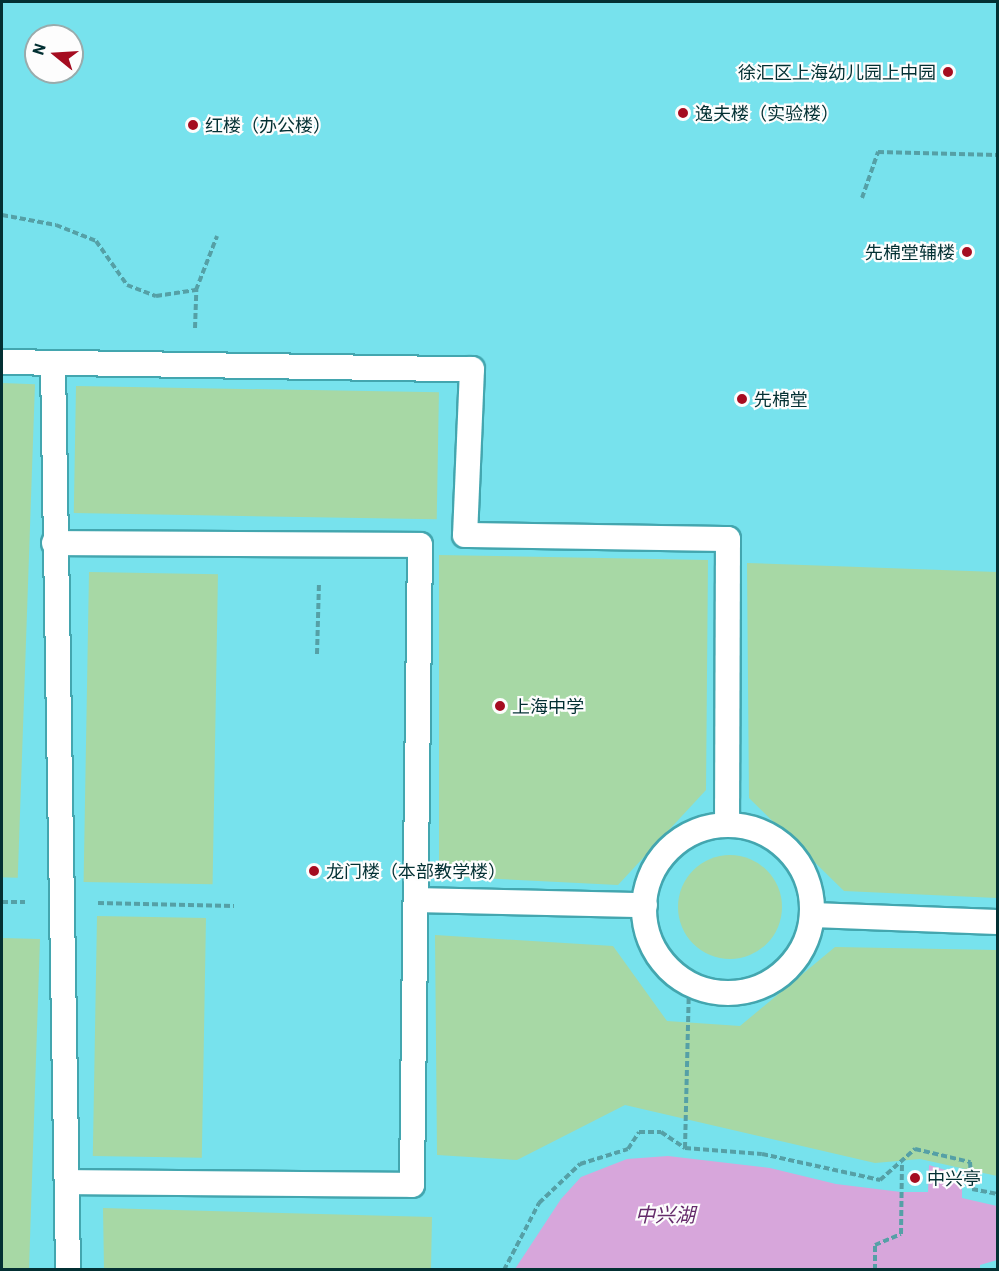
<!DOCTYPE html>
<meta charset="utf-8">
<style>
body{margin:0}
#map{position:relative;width:999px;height:1271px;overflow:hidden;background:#8eeef7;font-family:Barlow,"Noto Sans SC",sans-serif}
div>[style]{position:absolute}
.built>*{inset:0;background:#77e2ed}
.green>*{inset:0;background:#a7d8a5;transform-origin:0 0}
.round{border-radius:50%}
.water>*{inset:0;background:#d7a6db}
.path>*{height:4px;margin-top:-2px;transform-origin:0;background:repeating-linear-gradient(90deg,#55a0a6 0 6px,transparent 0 9px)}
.roads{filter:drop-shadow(2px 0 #43a6af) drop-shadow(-2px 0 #43a6af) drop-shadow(0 2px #43a6af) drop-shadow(0 -2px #43a6af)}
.service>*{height:24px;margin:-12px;padding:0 12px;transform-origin:12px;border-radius:12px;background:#fff}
.service>.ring{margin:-12px;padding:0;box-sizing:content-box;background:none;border:24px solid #fff;border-radius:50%}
.dots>*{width:16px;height:16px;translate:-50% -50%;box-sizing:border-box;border:3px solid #fdfdfd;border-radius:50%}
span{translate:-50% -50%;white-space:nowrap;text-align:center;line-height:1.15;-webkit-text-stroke:4.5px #fdfdfd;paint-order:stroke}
.poi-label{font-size:18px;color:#033033}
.right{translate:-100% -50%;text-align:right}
.left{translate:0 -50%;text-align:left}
.water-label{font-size:20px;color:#652b6b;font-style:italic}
.frame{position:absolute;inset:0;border:3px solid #033033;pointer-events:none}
.north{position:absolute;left:24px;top:24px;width:60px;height:60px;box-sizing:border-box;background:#fdfdfd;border:2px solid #99abac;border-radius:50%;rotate:288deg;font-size:16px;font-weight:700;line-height:24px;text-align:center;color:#033033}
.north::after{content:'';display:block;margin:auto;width:21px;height:27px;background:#a50c20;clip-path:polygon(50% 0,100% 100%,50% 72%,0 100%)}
</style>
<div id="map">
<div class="built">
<i style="clip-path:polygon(evenodd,2px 2px,997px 2px,997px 1269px,2px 1270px,2px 2px,36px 36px,72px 36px,72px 72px,36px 72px,36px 36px)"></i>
</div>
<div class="green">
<i style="left:2px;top:383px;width:33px;height:494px;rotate:2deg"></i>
<i style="left:76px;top:386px;width:363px;height:127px;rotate:1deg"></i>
<i style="clip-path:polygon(439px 555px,708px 560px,706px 790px,618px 885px,439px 876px)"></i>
<i style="clip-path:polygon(747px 563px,997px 572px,997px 898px,844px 891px,749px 798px)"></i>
<i style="left:89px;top:572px;width:129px;height:310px;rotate:1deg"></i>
<i class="round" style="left:678px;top:855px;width:104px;height:104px"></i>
<i style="left:97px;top:916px;width:109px;height:240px;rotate:1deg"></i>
<i style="clip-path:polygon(435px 935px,613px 946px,667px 1021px,740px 1026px,835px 947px,997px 950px,997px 1176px,920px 1159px,875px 1163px,625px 1105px,517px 1160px,437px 1155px)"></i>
<i style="clip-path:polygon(2px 938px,40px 939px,29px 1269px,2px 1269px)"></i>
<i style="clip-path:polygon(103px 1208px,432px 1217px,431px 1269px,104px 1269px)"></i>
</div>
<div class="water">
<i style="clip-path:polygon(668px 1156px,770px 1168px,836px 1184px,901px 1192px,928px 1192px,929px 1165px,962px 1175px,962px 1198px,997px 1206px,997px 1260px,980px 1265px,980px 1270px,515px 1269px,561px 1199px,581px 1177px,627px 1159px)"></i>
</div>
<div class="path">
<i style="left:862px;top:198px;width:49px;rotate:-70.8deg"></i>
<i style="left:878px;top:152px;width:120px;rotate:1.4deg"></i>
<i style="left:2px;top:215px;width:55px;rotate:10.5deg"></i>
<i style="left:56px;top:225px;width:43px;rotate:21.8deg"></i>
<i style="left:96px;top:241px;width:54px;rotate:54.8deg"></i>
<i style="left:127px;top:285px;width:31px;rotate:21deg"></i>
<i style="left:156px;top:296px;width:40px;rotate:-8.5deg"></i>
<i style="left:195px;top:328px;width:38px;rotate:-88deg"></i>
<i style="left:196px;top:290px;width:58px;rotate:-68.7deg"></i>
<i style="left:317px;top:654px;width:70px;rotate:-88.4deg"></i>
<i style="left:2px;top:902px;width:23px"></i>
<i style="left:98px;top:903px;width:136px;rotate:1.3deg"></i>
<i style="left:685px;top:1148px;width:164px;rotate:-88.6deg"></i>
<i style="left:504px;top:1270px;width:76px;rotate:-62.4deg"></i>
<i style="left:539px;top:1203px;width:57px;rotate:-43.6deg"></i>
<i style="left:580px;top:1164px;width:50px;rotate:-17.4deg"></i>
<i style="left:628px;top:1149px;width:20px;rotate:-57deg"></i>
<i style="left:639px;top:1132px;width:22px"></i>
<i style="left:661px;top:1132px;width:29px;rotate:34deg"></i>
<i style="left:685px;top:1148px;width:77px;rotate:4.5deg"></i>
<i style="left:762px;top:1154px;width:121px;rotate:12.4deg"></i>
<i style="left:880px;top:1180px;width:47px;rotate:-41.5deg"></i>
<i style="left:915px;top:1149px;width:57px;rotate:13.3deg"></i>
<i style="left:970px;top:1162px;width:27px;rotate:86deg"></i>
<i style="left:972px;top:1189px;width:26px;rotate:11deg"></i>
<i style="left:875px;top:1270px;width:25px;rotate:-90deg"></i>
<i style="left:875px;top:1245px;width:28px;rotate:-23deg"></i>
<i style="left:901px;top:1234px;width:69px;rotate:-89.2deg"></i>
<i style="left:996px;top:1270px;width:2px;rotate:-27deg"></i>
</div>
<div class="roads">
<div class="service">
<i style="left:2px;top:362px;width:470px;rotate:0.9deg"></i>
<i style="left:472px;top:369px;width:166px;rotate:92.4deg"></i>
<i style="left:465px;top:535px;width:263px;rotate:0.9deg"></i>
<i style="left:728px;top:539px;width:285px;rotate:90.2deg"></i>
<i style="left:53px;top:364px;width:906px;rotate:89.05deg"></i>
<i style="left:54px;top:543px;width:366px;rotate:0.3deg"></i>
<i style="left:420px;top:545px;width:640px;rotate:90.72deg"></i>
<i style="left:412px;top:1185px;width:344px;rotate:-179.5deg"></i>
<i class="ring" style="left:644px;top:825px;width:144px;height:144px"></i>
<i style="left:416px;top:900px;width:229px;rotate:1.3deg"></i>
<i style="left:812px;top:915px;width:186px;rotate:2.2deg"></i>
</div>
</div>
<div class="dots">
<i style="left:948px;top:72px;background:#a50c20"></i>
<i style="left:683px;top:113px;background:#a50c20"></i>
<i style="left:193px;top:125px;background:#a50c20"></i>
<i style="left:967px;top:252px;background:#a50c20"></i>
<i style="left:742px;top:399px;background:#a50c20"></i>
<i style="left:500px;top:706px;background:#a50c20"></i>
<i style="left:314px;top:871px;background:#a50c20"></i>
<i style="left:915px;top:1178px;background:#a50c20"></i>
</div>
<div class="poi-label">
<span class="right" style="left:936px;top:72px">徐汇区上海幼儿园上中园</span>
<span class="left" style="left:695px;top:113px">逸夫楼（实验楼）</span>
<span class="left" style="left:205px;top:125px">红楼（办公楼）</span>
<span class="right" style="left:955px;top:252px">先棉堂辅楼</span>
<span class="left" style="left:754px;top:399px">先棉堂</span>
<span class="left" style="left:512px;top:706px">上海中学</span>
<span class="left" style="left:326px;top:871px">龙门楼（本部教学楼）</span>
<span class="left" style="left:927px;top:1178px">中兴亭</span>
</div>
<div class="water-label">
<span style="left:665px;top:1214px">中兴湖</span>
</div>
<div class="frame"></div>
<div class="north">N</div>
</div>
